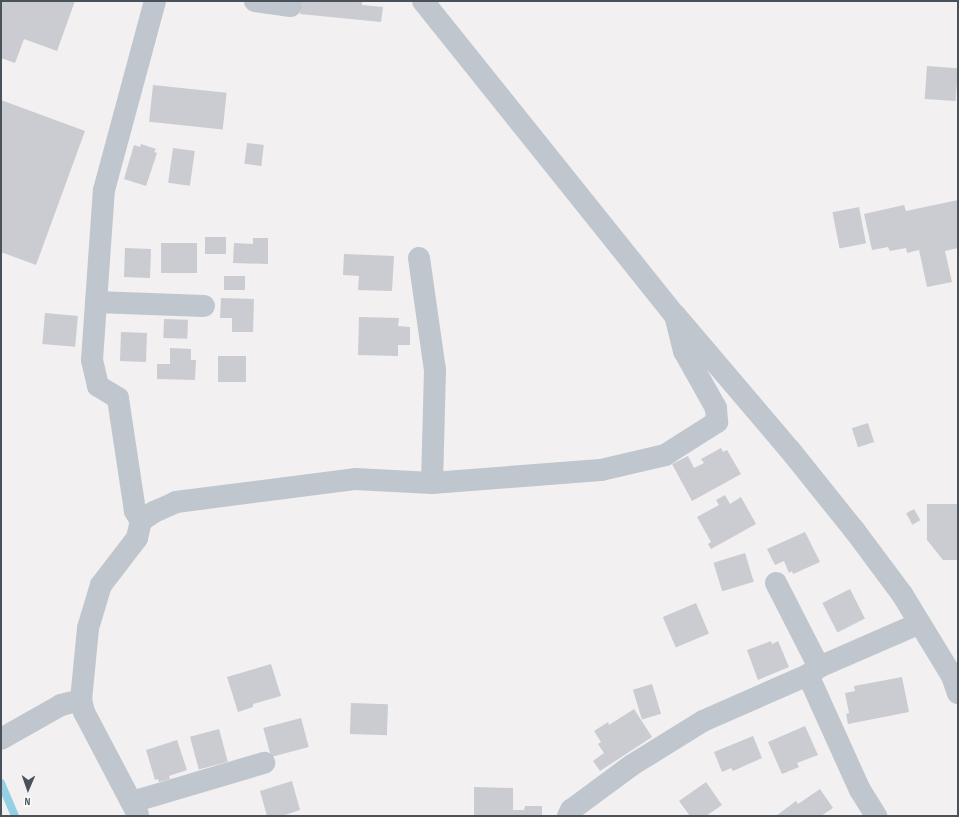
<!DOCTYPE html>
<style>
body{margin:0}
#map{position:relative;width:959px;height:817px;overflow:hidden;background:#f2f0f0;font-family:"Sofia Sans Condensed",sans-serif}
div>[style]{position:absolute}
.stream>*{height:8px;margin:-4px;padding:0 4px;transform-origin:4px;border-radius:4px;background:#94d0e3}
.building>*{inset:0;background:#caccd2;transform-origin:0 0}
.minor>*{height:22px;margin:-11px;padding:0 11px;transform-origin:11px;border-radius:11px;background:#bfc6cd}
span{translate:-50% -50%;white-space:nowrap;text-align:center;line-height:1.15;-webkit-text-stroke:3px #fff;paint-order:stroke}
.frame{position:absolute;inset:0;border:2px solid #49525b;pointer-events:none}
.north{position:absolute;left:8px;top:769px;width:40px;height:40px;-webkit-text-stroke:3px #fff;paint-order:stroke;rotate:182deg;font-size:11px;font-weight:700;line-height:16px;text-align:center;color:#49525b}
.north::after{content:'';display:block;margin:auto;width:14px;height:18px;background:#49525b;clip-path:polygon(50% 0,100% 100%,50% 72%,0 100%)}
</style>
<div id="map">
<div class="stream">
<i style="left:1px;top:783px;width:36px;rotate:67deg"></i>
</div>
<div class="building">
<i style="clip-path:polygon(1px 1px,75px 1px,57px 51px,24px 39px,15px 63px,1px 58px)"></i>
<i style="clip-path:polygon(301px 1px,362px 1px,362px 5px,383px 7px,381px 22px,300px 14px)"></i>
<i style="left:927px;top:66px;width:31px;height:33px;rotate:4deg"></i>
<i style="left:153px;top:85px;width:74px;height:37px;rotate:6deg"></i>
<i style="clip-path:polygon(1px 100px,85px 131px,36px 265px,1px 252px)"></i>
<i style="left:247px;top:143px;width:17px;height:21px;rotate:7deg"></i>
<i style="clip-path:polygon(141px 144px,156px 149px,154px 152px,157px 153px,146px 186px,124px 179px,134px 145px,140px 147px)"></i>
<i style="left:173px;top:148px;width:22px;height:35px;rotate:8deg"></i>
<i style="clip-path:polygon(958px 200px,958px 248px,945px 251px,952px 282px,927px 287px,919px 250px,907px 253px,906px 248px,890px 251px,888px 247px,872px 250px,864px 214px,904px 205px,906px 211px)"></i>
<i style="left:859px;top:207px;width:37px;height:27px;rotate:79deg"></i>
<i style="left:205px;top:237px;width:21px;height:17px"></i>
<i style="clip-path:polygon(253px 238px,268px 238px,268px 264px,233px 263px,234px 243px,253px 244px)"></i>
<i style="left:161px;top:243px;width:36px;height:30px"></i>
<i style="left:125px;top:248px;width:26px;height:29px;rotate:2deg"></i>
<i style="clip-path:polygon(344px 254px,394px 256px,392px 291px,358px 290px,359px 276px,343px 275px)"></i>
<i style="left:224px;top:276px;width:21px;height:14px"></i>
<i style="clip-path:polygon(221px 298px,254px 299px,253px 332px,232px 332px,232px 318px,220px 318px)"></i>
<i style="left:45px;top:313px;width:33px;height:31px;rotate:5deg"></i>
<i style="clip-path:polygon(359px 317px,399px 318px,398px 326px,410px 327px,410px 345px,398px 345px,398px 356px,358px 355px)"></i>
<i style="left:164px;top:319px;width:24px;height:19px;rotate:2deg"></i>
<i style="left:121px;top:332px;width:26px;height:29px;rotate:2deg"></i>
<i style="clip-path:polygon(170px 348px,191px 349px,191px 360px,196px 360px,195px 380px,157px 379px,157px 364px,170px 364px)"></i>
<i style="left:218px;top:356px;width:28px;height:26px"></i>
<i style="left:868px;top:423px;width:20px;height:17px;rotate:72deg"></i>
<i style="clip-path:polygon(721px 448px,723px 452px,727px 450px,741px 474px,692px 501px,672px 464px,688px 456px,694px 468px,704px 463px,701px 459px)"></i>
<i style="clip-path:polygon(725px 495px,730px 504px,741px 497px,756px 524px,711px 549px,708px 544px,711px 542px,697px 517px,719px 505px,716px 500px)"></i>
<i style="clip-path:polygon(927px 504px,958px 504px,958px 560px,943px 560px,927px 540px)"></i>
<i style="left:914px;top:509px;width:13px;height:9px;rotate:61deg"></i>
<i style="clip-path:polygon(805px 532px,820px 562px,793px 574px,792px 571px,789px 573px,784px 561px,775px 565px,767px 549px)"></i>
<i style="left:745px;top:553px;width:30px;height:33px;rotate:73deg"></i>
<i style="left:850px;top:589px;width:33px;height:31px;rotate:63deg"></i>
<i style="left:696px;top:603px;width:33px;height:36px;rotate:67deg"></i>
<i style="clip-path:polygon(771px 641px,772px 644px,778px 641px,789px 667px,758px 680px,747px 650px)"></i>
<i style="clip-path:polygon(271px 664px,281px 696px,253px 704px,253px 707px,238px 712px,227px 677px)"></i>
<i style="clip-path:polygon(902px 677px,909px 712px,848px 724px,846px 714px,849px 713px,845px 693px,855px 691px,854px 686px)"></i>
<i style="left:652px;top:684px;width:31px;height:20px;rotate:73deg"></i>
<i style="left:351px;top:703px;width:37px;height:31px;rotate:2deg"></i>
<i style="clip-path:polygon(634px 709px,652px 737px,600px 771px,593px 761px,604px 753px,598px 744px,601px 742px,594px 731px,608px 722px,609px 725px)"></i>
<i style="left:301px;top:718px;width:30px;height:39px;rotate:75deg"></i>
<i style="clip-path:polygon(805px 726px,818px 755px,797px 763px,799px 767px,782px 774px,768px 742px)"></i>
<i style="left:219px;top:729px;width:34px;height:30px;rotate:75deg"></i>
<i style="clip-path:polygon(753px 736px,762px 758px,733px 771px,731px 768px,722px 772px,714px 752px)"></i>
<i style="clip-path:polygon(177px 740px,187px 770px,169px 776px,170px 779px,159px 782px,158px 779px,155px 780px,146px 750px)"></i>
<i style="clip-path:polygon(292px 781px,300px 810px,282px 816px,267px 816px,260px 791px)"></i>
<i style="clip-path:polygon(706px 782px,722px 805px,706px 816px,690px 816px,679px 801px)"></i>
<i style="clip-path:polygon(474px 787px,513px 788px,513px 810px,524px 810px,525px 806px,542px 806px,542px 816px,474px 816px)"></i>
<i style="clip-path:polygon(820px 789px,833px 808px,821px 816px,776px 816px,796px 801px,798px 804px)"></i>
</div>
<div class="minor">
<i style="left:255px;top:1px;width:36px;rotate:8deg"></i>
<i style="left:423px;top:1px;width:403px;rotate:51.3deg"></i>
<i style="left:675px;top:315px;width:177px;rotate:49.6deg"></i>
<i style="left:790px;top:450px;width:104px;rotate:51.3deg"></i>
<i style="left:855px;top:531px;width:79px;rotate:53.3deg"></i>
<i style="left:902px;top:594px;width:96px;rotate:58.6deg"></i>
<i style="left:952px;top:676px;width:18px;rotate:71deg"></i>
<i style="left:419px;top:258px;width:113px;rotate:81.9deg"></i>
<i style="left:435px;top:370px;width:113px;rotate:91.5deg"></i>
<i style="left:96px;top:302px;width:108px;rotate:2.1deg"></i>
<i style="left:141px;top:521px;width:16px;rotate:-35deg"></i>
<i style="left:154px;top:512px;width:24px;rotate:-24deg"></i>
<i style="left:176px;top:502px;width:180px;rotate:-7.3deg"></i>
<i style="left:355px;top:479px;width:77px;rotate:3deg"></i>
<i style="left:432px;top:483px;width:169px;rotate:-4.4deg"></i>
<i style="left:601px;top:470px;width:66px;rotate:-13.2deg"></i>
<i style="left:665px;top:455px;width:62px;rotate:-32.4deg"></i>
<i style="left:717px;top:422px;width:14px;rotate:-94deg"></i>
<i style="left:716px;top:408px;width:65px;rotate:-119.3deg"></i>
<i style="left:684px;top:351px;width:33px;rotate:-104deg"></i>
<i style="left:776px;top:583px;width:94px;rotate:62.9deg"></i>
<i style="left:808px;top:675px;width:126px;rotate:65.7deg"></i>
<i style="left:860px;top:790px;width:31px;rotate:58deg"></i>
<i style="left:81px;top:700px;width:12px;rotate:76deg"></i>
<i style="left:84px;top:712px;width:116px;rotate:62.3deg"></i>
<i style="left:1px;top:739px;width:69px;rotate:-29.5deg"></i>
<i style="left:61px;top:705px;width:21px;rotate:-14deg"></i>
<i style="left:81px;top:700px;width:72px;rotate:-84.4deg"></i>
<i style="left:88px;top:628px;width:45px;rotate:-73.2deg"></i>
<i style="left:101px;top:585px;width:59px;rotate:-52.5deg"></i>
<i style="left:137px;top:538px;width:17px;rotate:-77deg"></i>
<i style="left:141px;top:521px;width:12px;rotate:-121deg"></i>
<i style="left:135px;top:511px;width:114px;rotate:-98.6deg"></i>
<i style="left:118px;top:398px;width:23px;rotate:-149deg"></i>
<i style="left:98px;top:386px;width:27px;rotate:-103deg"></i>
<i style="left:92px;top:360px;width:170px;rotate:-86deg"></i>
<i style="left:104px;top:190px;width:196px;rotate:-74.9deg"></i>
<i style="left:132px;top:802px;width:138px;rotate:-16.5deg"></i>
<i style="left:568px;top:816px;width:7px;rotate:-63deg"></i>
<i style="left:571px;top:810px;width:76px;rotate:-36.4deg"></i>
<i style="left:632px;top:765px;width:84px;rotate:-31.8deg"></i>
<i style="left:703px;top:721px;width:115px;rotate:-23.7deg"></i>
<i style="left:808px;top:675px;width:14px;rotate:-36deg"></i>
<i style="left:819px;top:667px;width:110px;rotate:-23.5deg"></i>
</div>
<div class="frame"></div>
<div class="north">N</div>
</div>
